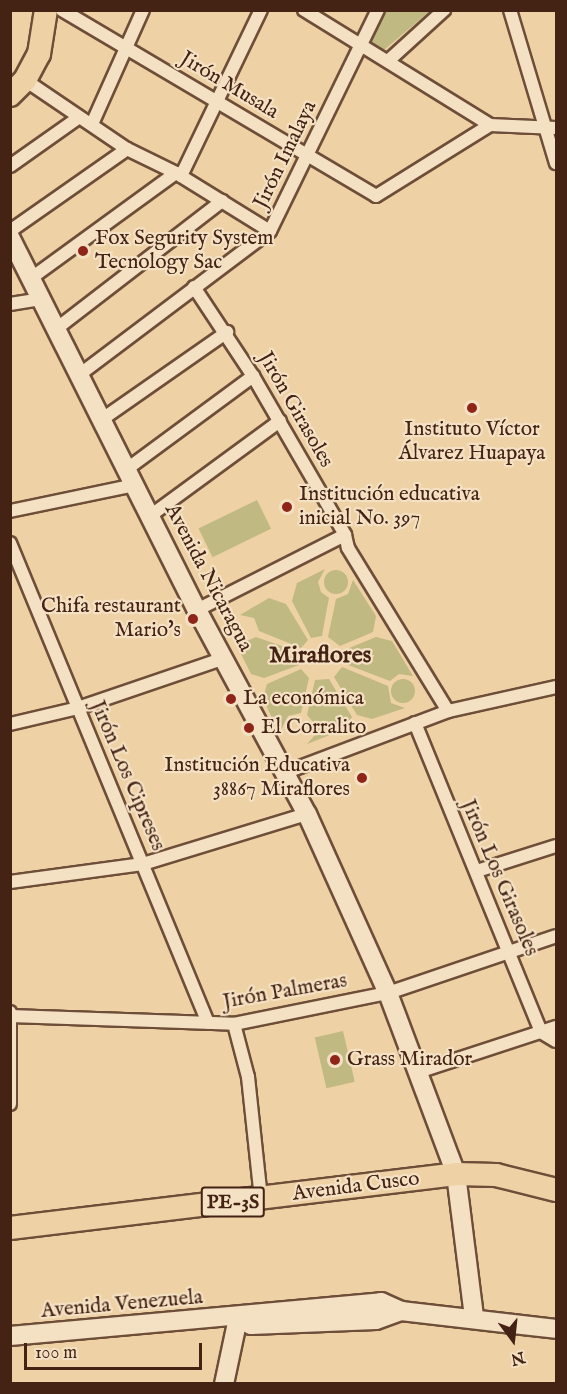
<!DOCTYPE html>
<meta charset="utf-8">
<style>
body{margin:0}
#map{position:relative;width:567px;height:1394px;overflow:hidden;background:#eed1a4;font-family:"IM FELL English",serif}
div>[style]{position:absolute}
.green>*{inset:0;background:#c0b981;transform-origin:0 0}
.round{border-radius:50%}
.roads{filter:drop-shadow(2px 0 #6e4e38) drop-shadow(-2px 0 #6e4e38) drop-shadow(0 2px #6e4e38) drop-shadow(0 -2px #6e4e38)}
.street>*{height:12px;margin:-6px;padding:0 6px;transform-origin:6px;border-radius:6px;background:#f4e1c4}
.secondary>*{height:18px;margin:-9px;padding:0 9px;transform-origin:9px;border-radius:9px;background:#f4e1c4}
.highway>*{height:22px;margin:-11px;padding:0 11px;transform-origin:11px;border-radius:11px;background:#eed1a4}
.dots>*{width:16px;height:16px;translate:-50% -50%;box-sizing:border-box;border:3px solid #f4e1c4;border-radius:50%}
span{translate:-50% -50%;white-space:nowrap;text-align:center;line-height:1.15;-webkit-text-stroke:4.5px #f4e1c4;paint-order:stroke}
.shield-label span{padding:2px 4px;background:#f4e1c4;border:2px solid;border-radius:4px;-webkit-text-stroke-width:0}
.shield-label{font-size:20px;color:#442314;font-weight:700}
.street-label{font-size:21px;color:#442314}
.poi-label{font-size:21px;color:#442314}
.left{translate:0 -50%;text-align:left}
.right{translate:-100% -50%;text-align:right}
.quarter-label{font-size:24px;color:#442314;font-weight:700}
.frame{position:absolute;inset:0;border:12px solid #442314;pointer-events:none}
.north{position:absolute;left:483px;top:1310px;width:60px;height:60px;-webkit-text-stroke:4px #f4e1c4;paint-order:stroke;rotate:165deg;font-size:16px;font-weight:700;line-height:24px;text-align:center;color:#442314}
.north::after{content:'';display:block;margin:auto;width:21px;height:27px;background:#442314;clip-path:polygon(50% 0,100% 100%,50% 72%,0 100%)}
.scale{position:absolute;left:24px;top:1343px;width:178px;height:27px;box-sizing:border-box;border:3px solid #442314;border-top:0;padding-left:8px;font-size:18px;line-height:21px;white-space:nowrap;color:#442314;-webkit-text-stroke:4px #f4e1c4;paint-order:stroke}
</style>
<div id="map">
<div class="green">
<i style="clip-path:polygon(382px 11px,430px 11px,384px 50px,371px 43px,369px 35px)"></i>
<i style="left:257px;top:500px;width:32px;height:65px;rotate:64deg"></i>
<i style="clip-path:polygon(325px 569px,318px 582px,321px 592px,329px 598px,327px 608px,322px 636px,311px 638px,292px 601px,297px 583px)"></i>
<i class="round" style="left:324px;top:570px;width:24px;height:24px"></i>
<i style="clip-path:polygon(353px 580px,376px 616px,373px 632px,340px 646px,328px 637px,336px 599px,348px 594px)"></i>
<i style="clip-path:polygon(269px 598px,286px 604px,308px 640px,301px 648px,259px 631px,254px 618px,240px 615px)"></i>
<i style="clip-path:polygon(256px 637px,299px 652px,299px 665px,264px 678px,251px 674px,233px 638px,242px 643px)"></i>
<i style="clip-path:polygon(376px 637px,392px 641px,413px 676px,399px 674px,390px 681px,343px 663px,342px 651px)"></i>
<i style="clip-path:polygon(342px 667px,388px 686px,391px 703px,405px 708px,372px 719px,357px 715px,334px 677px)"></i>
<i style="clip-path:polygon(301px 669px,309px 678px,301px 713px,288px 716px,279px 734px,263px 698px,267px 684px)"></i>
<i class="round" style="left:391px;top:679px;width:24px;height:24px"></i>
<i style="clip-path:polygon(329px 679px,352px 717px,345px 729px,307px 744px,315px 735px,314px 723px,307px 715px,315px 680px)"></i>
<i style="left:343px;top:1031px;width:52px;height:29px;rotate:77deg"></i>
</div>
<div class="roads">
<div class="street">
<i style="left:62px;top:10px;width:365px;rotate:30.6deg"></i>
<i style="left:376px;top:196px;width:134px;rotate:-31.9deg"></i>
<i style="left:490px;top:125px;width:66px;rotate:2.6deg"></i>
<i style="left:304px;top:10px;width:219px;rotate:31.7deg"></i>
<i style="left:510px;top:10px;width:160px;rotate:73.3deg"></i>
<i style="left:388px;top:61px;width:76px;rotate:-42.3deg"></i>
<i style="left:25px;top:80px;width:123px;rotate:34.1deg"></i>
<i style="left:127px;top:149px;width:55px;rotate:26.1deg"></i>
<i style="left:176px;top:173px;width:110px;rotate:31.7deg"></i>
<i style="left:92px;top:124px;width:125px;rotate:-65.9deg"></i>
<i style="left:10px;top:166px;width:83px;rotate:-35.2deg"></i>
<i style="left:181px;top:176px;width:184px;rotate:-64.3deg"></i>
<i style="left:10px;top:231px;width:143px;rotate:-35deg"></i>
<i style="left:30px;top:279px;width:180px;rotate:-36deg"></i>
<i style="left:194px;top:287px;width:107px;rotate:56.5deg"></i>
<i style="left:253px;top:376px;width:184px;rotate:59.9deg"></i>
<i style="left:345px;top:535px;width:13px;rotate:77deg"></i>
<i style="left:348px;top:548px;width:191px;rotate:58.5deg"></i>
<i style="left:10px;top:304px;width:31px;rotate:-9deg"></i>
<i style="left:56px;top:329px;width:210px;rotate:-37.6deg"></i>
<i style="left:79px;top:375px;width:239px;rotate:-37deg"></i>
<i style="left:270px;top:231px;width:246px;rotate:-64deg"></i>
<i style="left:101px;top:420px;width:154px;rotate:-34.9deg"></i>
<i style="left:127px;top:469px;width:157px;rotate:-36.4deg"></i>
<i style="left:10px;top:511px;width:127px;rotate:-11.8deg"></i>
<i style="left:150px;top:516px;width:161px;rotate:-36.2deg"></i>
<i style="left:10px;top:543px;width:519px;rotate:67.58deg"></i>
<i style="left:197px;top:610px;width:166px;rotate:-26.9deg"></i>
<i style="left:415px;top:723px;width:334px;rotate:67.8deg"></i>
<i style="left:541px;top:1032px;width:17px;rotate:31deg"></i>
<i style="left:10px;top:724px;width:70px;rotate:-13.2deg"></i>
<i style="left:78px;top:708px;width:155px;rotate:-18.8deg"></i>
<i style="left:284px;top:773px;width:175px;rotate:-20.7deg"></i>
<i style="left:448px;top:711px;width:111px;rotate:-12.5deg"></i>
<i style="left:477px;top:871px;width:83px;rotate:-17.6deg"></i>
<i style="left:10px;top:882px;width:134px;rotate:-7.7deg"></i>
<i style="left:143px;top:864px;width:171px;rotate:-17deg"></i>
<i style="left:10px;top:1012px;width:92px;rotate:90deg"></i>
<i style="left:10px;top:1016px;width:224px;rotate:2deg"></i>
<i style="left:234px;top:1024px;width:157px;rotate:-11.4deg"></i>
<i style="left:388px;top:993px;width:177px;rotate:-18.7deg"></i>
<i style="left:234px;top:1024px;width:55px;rotate:75.2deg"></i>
<i style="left:248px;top:1077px;width:123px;rotate:83.9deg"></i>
<i style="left:421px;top:1071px;width:142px;rotate:-18.1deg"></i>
</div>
<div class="secondary">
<i style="left:10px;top:237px;width:417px;rotate:63.4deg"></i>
<i style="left:197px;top:610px;width:232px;rotate:61.7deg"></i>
<i style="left:307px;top:814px;width:196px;rotate:65.7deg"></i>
<i style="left:388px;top:993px;width:193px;rotate:69.4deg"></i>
<i style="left:456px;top:1174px;width:144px;rotate:82.8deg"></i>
<i style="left:238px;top:1318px;width:15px;rotate:28deg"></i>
<i style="left:251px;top:1325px;width:125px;rotate:-2.3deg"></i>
<i style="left:376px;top:1320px;width:27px;rotate:-20deg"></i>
<i style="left:10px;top:1336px;width:373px;rotate:-5.2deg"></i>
<i style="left:381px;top:1302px;width:22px;rotate:24deg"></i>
<i style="left:401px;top:1311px;width:156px;rotate:6.6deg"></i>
<i style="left:224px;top:1384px;width:67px;rotate:-78deg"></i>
</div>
<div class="highway">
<i style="left:10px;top:95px;width:21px;rotate:-45deg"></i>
<i style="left:25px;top:80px;width:30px;rotate:-62deg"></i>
<i style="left:39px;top:54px;width:45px;rotate:-81deg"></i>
<i style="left:10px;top:1228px;width:449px;rotate:-6.9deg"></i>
<i style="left:456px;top:1174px;width:40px;rotate:1.4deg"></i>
<i style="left:496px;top:1175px;width:62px;rotate:14deg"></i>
</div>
</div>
<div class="dots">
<i style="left:83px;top:251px;background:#8f2418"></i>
<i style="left:472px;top:408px;background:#8f2418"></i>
<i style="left:287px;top:507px;background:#8f2418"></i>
<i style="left:193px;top:619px;background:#8f2418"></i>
<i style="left:231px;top:699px;background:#8f2418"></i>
<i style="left:249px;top:728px;background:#8f2418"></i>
<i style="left:362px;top:778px;background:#8f2418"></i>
<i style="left:335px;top:1060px;background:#8f2418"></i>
</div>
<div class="shield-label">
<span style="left:233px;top:1202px">PE-3S</span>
</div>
<div class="street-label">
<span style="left:229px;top:86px;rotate:31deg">Jirón Musala</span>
<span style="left:286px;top:155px;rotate:-64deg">Jirón Imalaya</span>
<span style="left:295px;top:410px;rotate:60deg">Jirón Girasoles</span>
<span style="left:208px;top:578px;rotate:62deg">Avenida Nicaragua</span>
<span style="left:127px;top:776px;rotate:67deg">Jirón Los Cipreses</span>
<span style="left:499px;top:878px;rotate:67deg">Jirón Los Girasoles</span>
<span style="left:285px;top:992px;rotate:-10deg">Jirón Palmeras</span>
<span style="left:356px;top:1187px;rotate:-7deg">Avenida Cusco</span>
<span style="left:122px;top:1305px;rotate:-5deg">Avenida Venezuela</span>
</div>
<div class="poi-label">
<span class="left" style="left:95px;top:251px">Fox Segurity System<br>Tecnology Sac</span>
<span style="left:472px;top:442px">Instituto Víctor<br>Álvarez Huapaya</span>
<span class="left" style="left:299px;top:507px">Institución educativa<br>inicial No. 397</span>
<span class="right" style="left:181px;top:619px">Chifa restaurant<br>Mario's</span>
<span class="left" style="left:243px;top:699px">La económica</span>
<span class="left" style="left:261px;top:728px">El Corralito</span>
<span class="right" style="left:350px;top:778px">Institución Educativa<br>38867 Miraflores</span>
<span class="left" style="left:347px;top:1060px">Grass Mirador</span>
</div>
<div class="quarter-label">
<span style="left:320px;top:656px">Miraflores</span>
</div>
<div class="frame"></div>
<div class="north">N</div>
<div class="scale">100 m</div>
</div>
